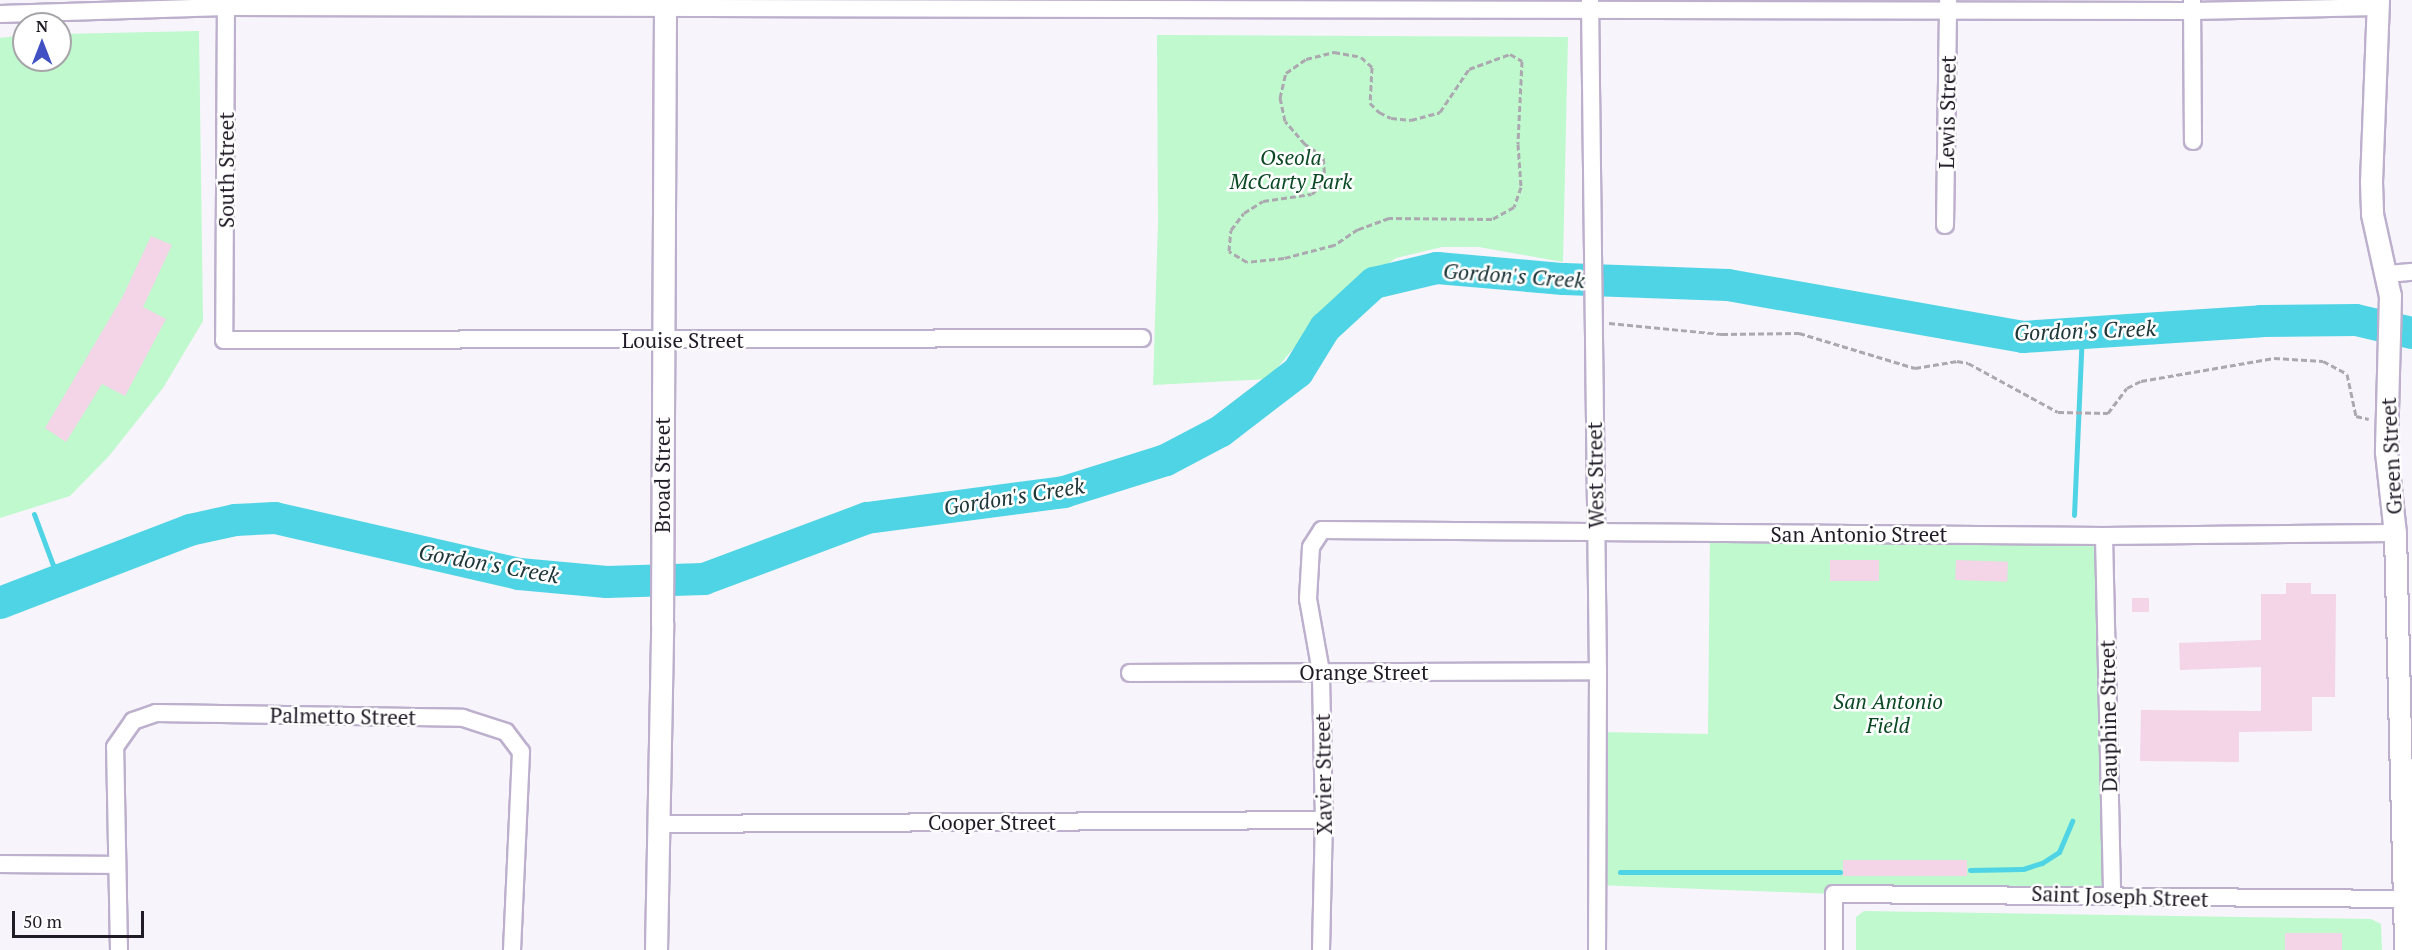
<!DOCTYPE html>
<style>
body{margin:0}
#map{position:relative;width:2412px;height:950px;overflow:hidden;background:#f7f4fb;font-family:"PT Serif",serif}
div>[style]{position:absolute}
.green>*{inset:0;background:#bff9cd}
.stream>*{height:5px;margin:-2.5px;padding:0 2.5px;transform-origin:2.5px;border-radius:2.5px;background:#4fd4e5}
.river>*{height:32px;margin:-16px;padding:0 16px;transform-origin:16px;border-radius:16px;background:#4fd4e5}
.building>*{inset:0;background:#f4d4e7;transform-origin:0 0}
.path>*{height:3px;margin-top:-1.5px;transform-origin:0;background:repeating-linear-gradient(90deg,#aca8b0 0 6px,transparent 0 9px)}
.roads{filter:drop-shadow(2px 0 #bdb0cd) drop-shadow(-2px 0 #bdb0cd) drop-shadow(0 2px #bdb0cd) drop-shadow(0 -2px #bdb0cd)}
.minor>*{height:16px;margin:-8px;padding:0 8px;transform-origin:8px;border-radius:8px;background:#fff}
.tertiary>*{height:21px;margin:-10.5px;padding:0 10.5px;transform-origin:10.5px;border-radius:10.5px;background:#fff}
span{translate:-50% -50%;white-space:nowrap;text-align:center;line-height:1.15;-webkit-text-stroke:5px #fff;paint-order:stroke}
.street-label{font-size:21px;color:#201b26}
.park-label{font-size:21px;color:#0a4923;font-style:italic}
.water-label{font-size:22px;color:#20373a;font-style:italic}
.north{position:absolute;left:12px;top:12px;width:60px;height:60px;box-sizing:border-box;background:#fff;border:2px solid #a6a4a8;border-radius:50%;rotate:0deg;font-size:16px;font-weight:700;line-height:24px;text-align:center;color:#201b26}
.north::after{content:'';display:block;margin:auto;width:21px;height:27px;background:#4151c4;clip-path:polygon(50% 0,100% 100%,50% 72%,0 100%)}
.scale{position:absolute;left:12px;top:911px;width:132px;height:27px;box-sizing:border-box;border:3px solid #201b26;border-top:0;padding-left:8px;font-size:18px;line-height:21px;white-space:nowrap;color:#201b26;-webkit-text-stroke:4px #fff;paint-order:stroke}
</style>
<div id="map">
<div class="green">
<i style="clip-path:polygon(199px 31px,203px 321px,163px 388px,109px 456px,70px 496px,0 518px,0 38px,24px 35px,24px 60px,60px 60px,60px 34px)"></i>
<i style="clip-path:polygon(1157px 35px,1568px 37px,1563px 262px,1479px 247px,1442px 247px,1396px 258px,1333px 301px,1268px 379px,1153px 385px,1158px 223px)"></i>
<i style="clip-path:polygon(1710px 533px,2104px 536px,2112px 896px,1834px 894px,1597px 885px,1598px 732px,1708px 734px)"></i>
<i style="clip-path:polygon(1864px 911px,2371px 919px,2381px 924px,2382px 950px,1856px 950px,1856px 917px)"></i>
</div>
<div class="stream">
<i style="left:34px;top:514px;width:54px;rotate:69.6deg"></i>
<i style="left:53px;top:565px;width:18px;rotate:43deg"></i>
<i style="left:2074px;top:515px;width:182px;rotate:-87.5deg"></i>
<i style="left:1970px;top:870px;width:53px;rotate:-1.1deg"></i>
<i style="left:2023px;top:869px;width:20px;rotate:-18deg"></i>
<i style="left:2042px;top:863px;width:20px;rotate:-33deg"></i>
<i style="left:2059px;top:852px;width:34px;rotate:-67deg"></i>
<i style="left:1620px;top:872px;width:220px"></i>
</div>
<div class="river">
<i style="left:0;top:603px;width:204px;rotate:-21deg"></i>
<i style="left:190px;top:530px;width:46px;rotate:-12.5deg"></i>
<i style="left:235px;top:520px;width:40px;rotate:-2.9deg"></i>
<i style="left:275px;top:518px;width:250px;rotate:12.9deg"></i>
<i style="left:519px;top:574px;width:88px;rotate:5.2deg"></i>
<i style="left:607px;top:582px;width:97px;rotate:-1.8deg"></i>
<i style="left:704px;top:579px;width:174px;rotate:-20.5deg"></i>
<i style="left:867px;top:518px;width:199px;rotate:-7.5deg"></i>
<i style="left:1064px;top:492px;width:107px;rotate:-17.4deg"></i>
<i style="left:1166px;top:460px;width:62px;rotate:-27.8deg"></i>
<i style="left:1221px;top:431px;width:97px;rotate:-37.5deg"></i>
<i style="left:1298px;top:372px;width:52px;rotate:-58.5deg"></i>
<i style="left:1325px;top:328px;width:67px;rotate:-42.6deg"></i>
<i style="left:1374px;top:283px;width:65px;rotate:-13.4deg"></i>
<i style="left:1437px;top:268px;width:127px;rotate:5deg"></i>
<i style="left:1564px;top:279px;width:164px;rotate:2.1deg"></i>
<i style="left:1728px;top:285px;width:300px;rotate:10deg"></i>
<i style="left:2023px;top:337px;width:239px;rotate:-3.8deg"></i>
<i style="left:2261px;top:321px;width:95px;rotate:-0.6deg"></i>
<i style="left:2356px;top:320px;width:57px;rotate:13.1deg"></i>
</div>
<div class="building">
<i style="clip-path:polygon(151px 236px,172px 245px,143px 307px,166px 319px,125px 396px,102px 384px,66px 442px,45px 428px,123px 296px)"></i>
<i style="left:1879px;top:560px;width:21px;height:49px;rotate:90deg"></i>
<i style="left:1956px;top:560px;width:52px;height:20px;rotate:2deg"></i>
<i style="clip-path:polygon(2286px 583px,2311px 583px,2311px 594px,2336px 594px,2335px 697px,2312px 697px,2312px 731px,2239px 732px,2239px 762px,2140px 761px,2141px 710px,2261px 711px,2261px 667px,2180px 670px,2179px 643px,2261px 640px,2261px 594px,2286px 594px)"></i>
<i style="left:2132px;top:598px;width:17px;height:14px"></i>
<i style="left:1843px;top:860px;width:124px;height:16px"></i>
<i style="left:2342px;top:933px;width:17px;height:57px;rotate:90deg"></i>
</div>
<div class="path">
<i style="left:1334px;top:52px;width:27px;rotate:10deg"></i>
<i style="left:1361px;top:57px;width:15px;rotate:42deg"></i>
<i style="left:1372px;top:67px;width:36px;rotate:93deg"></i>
<i style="left:1370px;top:103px;width:13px;rotate:45deg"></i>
<i style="left:1379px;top:112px;width:13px;rotate:27deg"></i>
<i style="left:1391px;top:118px;width:20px;rotate:6deg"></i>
<i style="left:1411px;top:120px;width:30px;rotate:-15deg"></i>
<i style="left:1440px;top:112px;width:52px;rotate:-56deg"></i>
<i style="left:1469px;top:69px;width:44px;rotate:-20.1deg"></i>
<i style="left:1510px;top:54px;width:14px;rotate:30deg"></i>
<i style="left:1522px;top:61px;width:83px;rotate:92.8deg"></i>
<i style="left:1518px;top:144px;width:43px;rotate:86deg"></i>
<i style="left:1521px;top:187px;width:21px;rotate:109deg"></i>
<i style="left:1514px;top:207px;width:25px;rotate:151deg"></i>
<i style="left:1492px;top:219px;width:103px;rotate:-179.4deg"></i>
<i style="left:1389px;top:218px;width:33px;rotate:160deg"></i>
<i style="left:1358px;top:229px;width:29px;rotate:146deg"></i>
<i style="left:1334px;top:245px;width:52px;rotate:165.4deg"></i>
<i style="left:1284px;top:258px;width:37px;rotate:174deg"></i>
<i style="left:1247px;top:262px;width:21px;rotate:-149deg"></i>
<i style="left:1229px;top:251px;width:21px;rotate:-85deg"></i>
<i style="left:1231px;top:230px;width:21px;rotate:-53deg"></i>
<i style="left:1244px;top:213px;width:22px;rotate:-32deg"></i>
<i style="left:1263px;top:201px;width:49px;rotate:-8.1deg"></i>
<i style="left:1312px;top:194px;width:18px;rotate:-43deg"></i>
<i style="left:1325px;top:182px;width:26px;rotate:-94deg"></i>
<i style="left:1323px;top:156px;width:22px;rotate:-146deg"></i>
<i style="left:1305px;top:144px;width:30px;rotate:-131deg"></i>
<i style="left:1285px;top:121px;width:24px;rotate:-102deg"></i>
<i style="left:1280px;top:98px;width:26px;rotate:-77deg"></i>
<i style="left:1286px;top:73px;width:24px;rotate:-35deg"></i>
<i style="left:1306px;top:59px;width:29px;rotate:-14deg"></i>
<i style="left:1609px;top:323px;width:114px;rotate:5.6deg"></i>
<i style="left:1722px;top:334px;width:77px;rotate:-0.7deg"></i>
<i style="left:1799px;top:333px;width:121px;rotate:16.8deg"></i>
<i style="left:1915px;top:368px;width:43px;rotate:-9.5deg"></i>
<i style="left:1957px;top:361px;width:11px;rotate:10deg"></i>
<i style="left:1968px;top:363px;width:102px;rotate:28.6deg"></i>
<i style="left:2058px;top:412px;width:50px;rotate:1.1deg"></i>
<i style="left:2108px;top:413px;width:31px;rotate:-53deg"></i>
<i style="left:2127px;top:388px;width:16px;rotate:-27deg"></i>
<i style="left:2141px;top:381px;width:135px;rotate:-9.8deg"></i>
<i style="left:2274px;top:358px;width:49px;rotate:3.5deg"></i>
<i style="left:2323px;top:361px;width:27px;rotate:28deg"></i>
<i style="left:2347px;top:374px;width:43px;rotate:77.9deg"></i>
<i style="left:2356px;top:416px;width:13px;rotate:13deg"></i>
</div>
<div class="roads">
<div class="minor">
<i style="left:226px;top:0;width:340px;rotate:90.3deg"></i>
<i style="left:224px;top:340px;width:918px;rotate:-0.12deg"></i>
<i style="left:1590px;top:0;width:671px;rotate:89.32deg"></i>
<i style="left:1598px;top:671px;width:279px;rotate:90.2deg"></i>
<i style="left:2192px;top:1px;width:140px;rotate:89.6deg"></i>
<i style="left:0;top:14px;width:226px;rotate:-1.8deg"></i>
<i style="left:226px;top:7px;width:1966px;rotate:0.12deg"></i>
<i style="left:2192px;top:11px;width:185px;rotate:-1.2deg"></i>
<i style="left:1945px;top:225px;width:224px;rotate:-89.2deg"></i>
<i style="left:2387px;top:274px;width:25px;rotate:-5deg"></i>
<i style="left:2104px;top:536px;width:360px;rotate:88.7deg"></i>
<i style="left:1130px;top:673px;width:468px;rotate:-0.2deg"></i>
<i style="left:659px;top:824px;width:665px;rotate:-0.34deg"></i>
<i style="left:0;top:864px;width:117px;rotate:0.5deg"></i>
<i style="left:119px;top:950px;width:203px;rotate:-91.1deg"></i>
<i style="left:115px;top:747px;width:32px;rotate:-55deg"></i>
<i style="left:133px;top:721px;width:24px;rotate:-19deg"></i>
<i style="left:156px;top:713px;width:307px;rotate:0.9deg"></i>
<i style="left:463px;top:718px;width:45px;rotate:18deg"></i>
<i style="left:506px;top:732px;width:25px;rotate:53deg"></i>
<i style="left:521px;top:752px;width:198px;rotate:92.6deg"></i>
<i style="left:1321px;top:950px;width:130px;rotate:-88.7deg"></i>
<i style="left:1324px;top:820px;width:148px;rotate:-91.2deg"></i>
<i style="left:1321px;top:672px;width:74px;rotate:-100.1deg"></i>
<i style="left:1308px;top:599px;width:52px;rotate:-86.7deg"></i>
<i style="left:1311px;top:547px;width:20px;rotate:-57deg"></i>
<i style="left:1322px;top:530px;width:782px;rotate:0.44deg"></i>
<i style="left:2104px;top:536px;width:291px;rotate:-0.6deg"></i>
<i style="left:1834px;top:950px;width:56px;rotate:-90deg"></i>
<i style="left:1834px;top:894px;width:572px;rotate:0.5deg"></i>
</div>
<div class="tertiary">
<i style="left:2378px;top:0;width:182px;rotate:92.2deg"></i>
<i style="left:2371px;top:182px;width:32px;rotate:88deg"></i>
<i style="left:2372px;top:214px;width:84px;rotate:77.6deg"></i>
<i style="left:2390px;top:296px;width:156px;rotate:91.5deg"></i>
<i style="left:2386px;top:452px;width:81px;rotate:83.7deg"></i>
<i style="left:2395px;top:533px;width:417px;rotate:88.6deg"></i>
<i style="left:656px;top:950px;width:327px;rotate:-88.9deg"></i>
<i style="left:662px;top:623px;width:623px;rotate:-89.72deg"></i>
</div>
</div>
<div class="street-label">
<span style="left:1947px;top:112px;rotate:-89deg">Lewis Street</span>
<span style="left:226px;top:170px;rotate:-90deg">South Street</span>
<span style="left:683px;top:340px">Louise Street</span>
<span style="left:2391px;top:456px;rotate:-93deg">Green Street</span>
<span style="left:662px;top:475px;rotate:-90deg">Broad Street</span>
<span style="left:1595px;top:475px;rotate:-91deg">West Street</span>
<span style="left:1859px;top:534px">San Antonio Street</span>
<span style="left:1364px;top:672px">Orange Street</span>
<span style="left:343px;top:716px;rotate:1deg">Palmetto Street</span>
<span style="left:2108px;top:716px;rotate:-91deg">Dauphine Street</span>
<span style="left:1323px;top:774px;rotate:-91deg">Xavier Street</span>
<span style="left:992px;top:822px">Cooper Street</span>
<span style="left:2120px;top:896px;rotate:2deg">Saint Joseph Street</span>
</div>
<div class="park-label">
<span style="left:1291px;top:169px">Oseola<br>McCarty Park</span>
<span style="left:1888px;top:713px">San Antonio<br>Field</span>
</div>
<div class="water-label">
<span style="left:1514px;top:275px;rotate:4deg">Gordon's Creek</span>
<span style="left:2085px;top:330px;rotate:-2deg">Gordon's Creek</span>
<span style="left:1014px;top:496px;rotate:-9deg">Gordon's Creek</span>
<span style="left:489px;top:563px;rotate:10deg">Gordon's Creek</span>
</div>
<div class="north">N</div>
<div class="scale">50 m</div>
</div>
